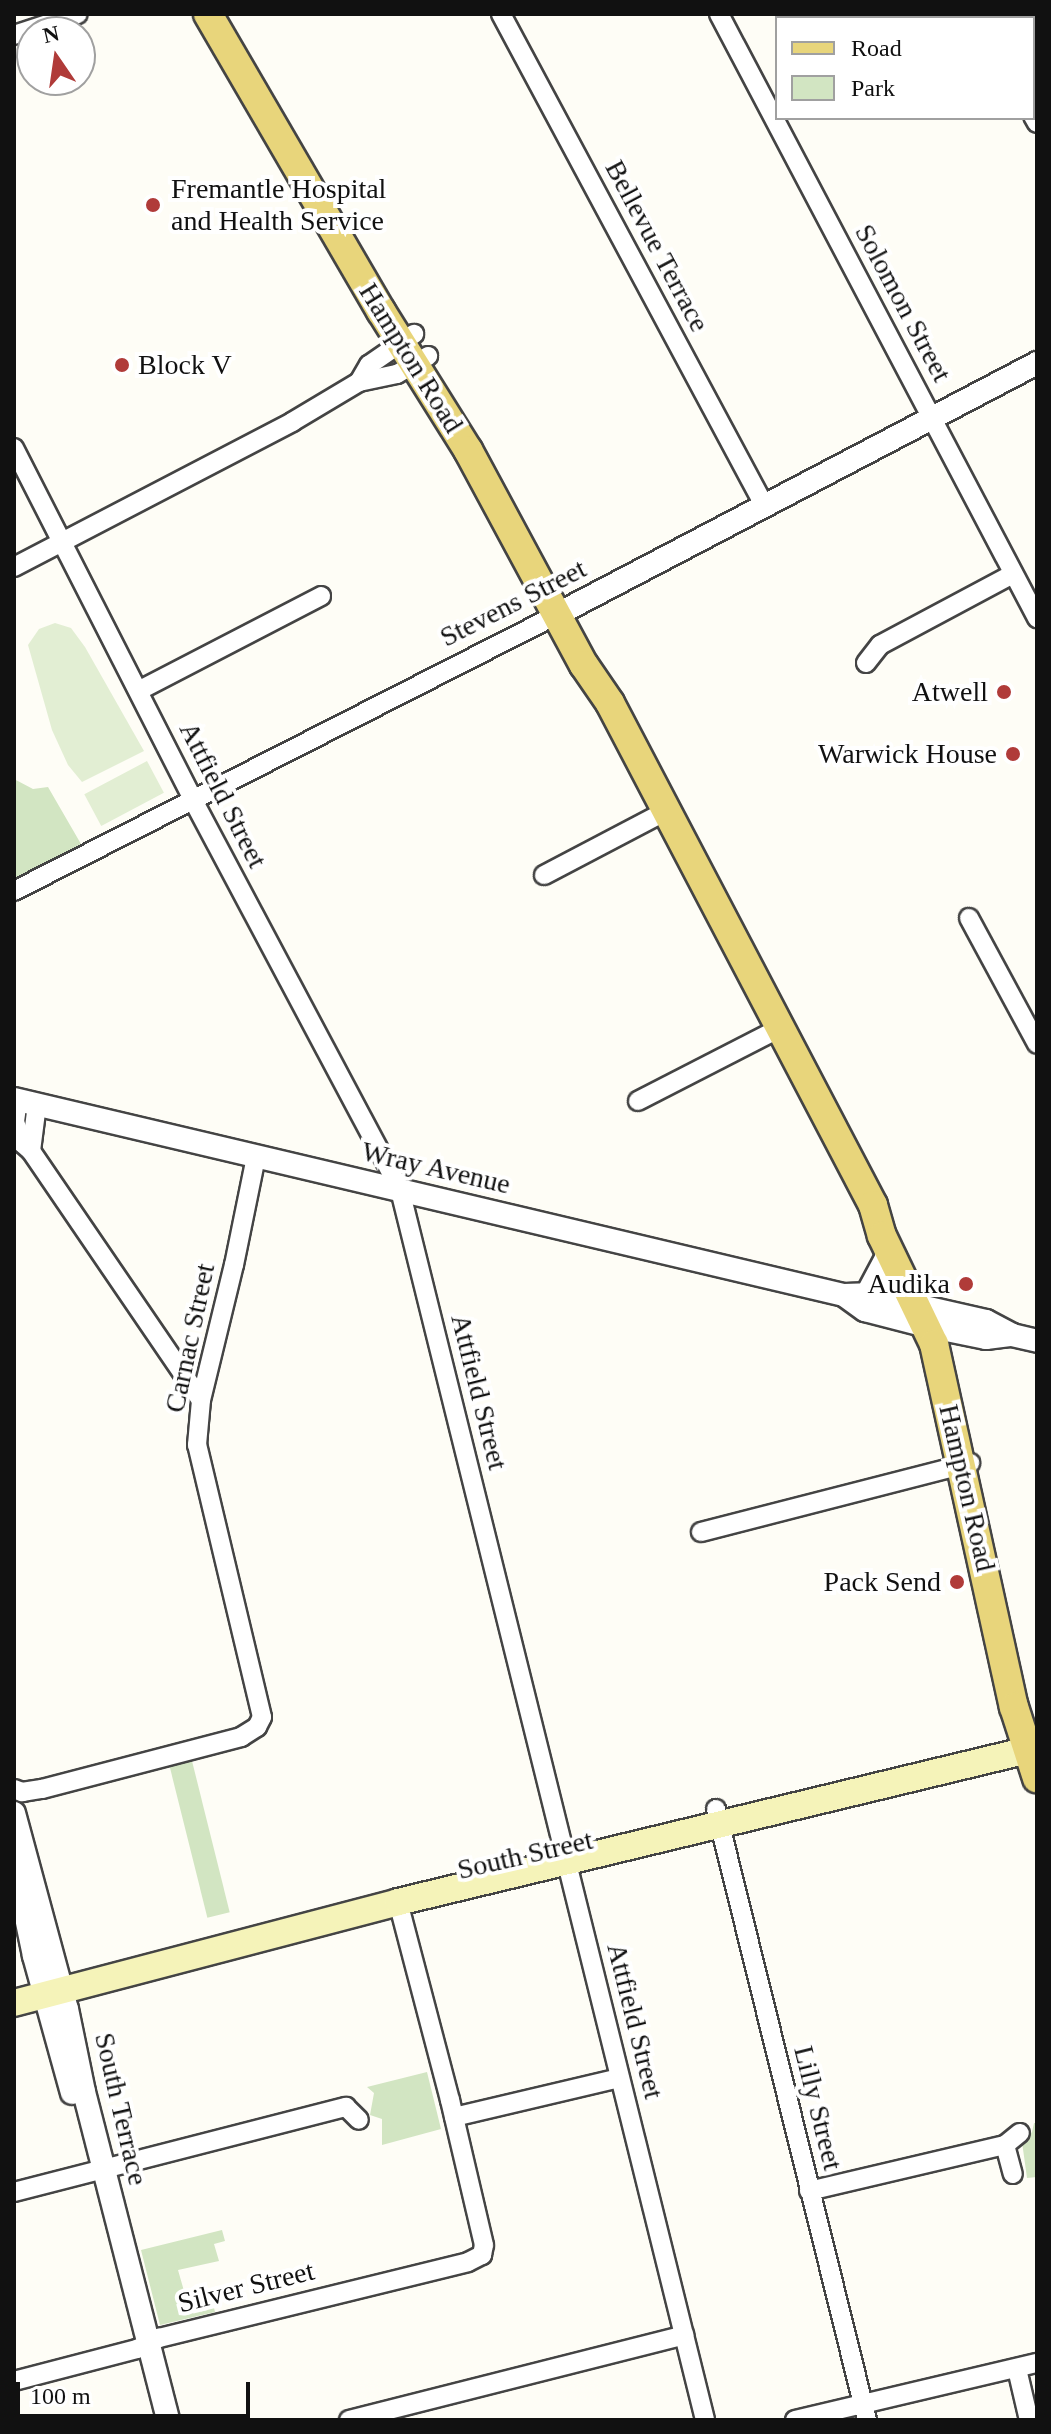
<!DOCTYPE html>
<style>
body{margin:0}
#map{position:relative;width:1051px;height:2434px;overflow:hidden;background:#fefdf6;font-family:Georgia,serif}
div>[style]{position:absolute}
.green>*{inset:0;background:#d2e5c2;transform-origin:0 0}
.pitch>*{inset:0;background:#e2eed3;transform-origin:0 0}
.roads{filter:drop-shadow(2px 0 #444) drop-shadow(-2px 0 #444) drop-shadow(0 2px #444) drop-shadow(0 -2px #444)}
.minor>*{height:18px;margin:-9px;padding:0 9px;transform-origin:9px;border-radius:9px;background:#fff}
.tertiary>*{height:22px;margin:-11px;padding:0 11px;transform-origin:11px;border-radius:11px;background:#fff}
.secondary>*{height:26px;margin:-13px;padding:0 13px;transform-origin:13px;border-radius:13px;background:#f5f3b9}
.primary>*{height:28px;margin:-14px;padding:0 14px;transform-origin:14px;border-radius:14px;background:#e8d57b}
.dots>*{width:22px;height:22px;translate:-50% -50%;box-sizing:border-box;border:4px solid #fff;border-radius:50%}
span{translate:-50% -50%;white-space:nowrap;text-align:center;line-height:1.15;-webkit-text-stroke:8px #fff;paint-order:stroke}
.poi-label{font-size:28px;color:#111}
.left{translate:0 -50%;text-align:left}
.right{translate:-100% -50%;text-align:right}
.street-label{font-size:28px;color:#111}
.frame{position:absolute;inset:0;border:16px solid #111;pointer-events:none}
.legend{position:absolute;left:775px;top:16px;width:260px;height:104px;box-sizing:border-box;background:#fff;border:2px solid #a0a0a0;margin:0;padding:10px 14px;list-style:none;font-size:24px;color:#111}
.legend li{display:flex;align-items:center;gap:16px;height:40px}
.legend b{width:40px;border:2px solid #a0a0a0}
.north{position:absolute;left:16px;top:16px;width:80px;height:80px;box-sizing:border-box;background:#fff;border:2px solid #a0a0a0;border-radius:50%;rotate:347deg;font-size:22px;font-weight:700;line-height:32px;text-align:center;color:#111}
.north::after{content:'';display:block;margin:auto;width:28px;height:36px;background:#b03b39;clip-path:polygon(50% 0,100% 100%,50% 72%,0 100%)}
.scale{position:absolute;left:16px;top:2382px;width:234px;height:36px;box-sizing:border-box;border:4px solid #111;border-top:0;padding-left:10px;font-size:24px;line-height:28px;white-space:nowrap;color:#111;-webkit-text-stroke:6px #fff;paint-order:stroke}
</style>
<div id="map">
<div class="green">
<i style="clip-path:polygon(14px 779px,33px 789px,48px 787px,81px 844px,14px 879px)"></i>
<i style="left:191px;top:1757px;width:160px;height:23px;rotate:76deg"></i>
<i style="clip-path:polygon(427px 2072px,441px 2129px,382px 2145px,382px 2119px,370px 2115px,374px 2093px,367px 2087px)"></i>
<i style="clip-path:polygon(1034px 2123px,1037px 2123px,1037px 2177px,1027px 2178px,1022px 2142px,1032px 2132px)"></i>
<i style="clip-path:polygon(222px 2230px,225px 2241px,214px 2244px,219px 2261px,178px 2270px,184px 2291px,189px 2290px,191px 2295px,210px 2291px,215px 2312px,160px 2325px,141px 2250px)"></i>
</div>
<div class="pitch">
<i style="clip-path:polygon(55px 623px,71px 628px,85px 647px,144px 751px,82px 782px,68px 765px,52px 730px,28px 645px,39px 629px)"></i>
<i style="left:147px;top:761px;width:36px;height:71px;rotate:62deg"></i>
</div>
<div class="roads">
<div class="minor">
<i style="left:501px;top:14px;width:557px;rotate:61.82deg"></i>
<i style="left:719px;top:14px;width:683px;rotate:62.23deg"></i>
<i style="left:978px;top:14px;width:4px;rotate:63deg"></i>
<i style="left:14px;top:35px;width:67px;rotate:-18.2deg"></i>
<i style="left:1033px;top:116px;width:8px;rotate:60deg"></i>
<i style="left:359px;top:382px;width:20px;rotate:-60deg"></i>
<i style="left:369px;top:365px;width:55px;rotate:-34.6deg"></i>
<i style="left:14px;top:448px;width:397px;rotate:63deg"></i>
<i style="left:194px;top:802px;width:439px;rotate:62deg"></i>
<i style="left:400px;top:1190px;width:1267px;rotate:76.07deg"></i>
<i style="left:14px;top:567px;width:314px;rotate:-27.5deg"></i>
<i style="left:292px;top:422px;width:78px;rotate:-30.8deg"></i>
<i style="left:359px;top:382px;width:39px;rotate:-12deg"></i>
<i style="left:397px;top:374px;width:36px;rotate:-30deg"></i>
<i style="left:866px;top:663px;width:23px;rotate:-52deg"></i>
<i style="left:880px;top:645px;width:151px;rotate:-28.1deg"></i>
<i style="left:140px;top:690px;width:204px;rotate:-27.4deg"></i>
<i style="left:544px;top:875px;width:138px;rotate:-27.7deg"></i>
<i style="left:14px;top:891px;width:610px;rotate:-26.98deg"></i>
<i style="left:969px;top:918px;width:143px;rotate:61.6deg"></i>
<i style="left:18px;top:1100px;width:22px;rotate:98deg"></i>
<i style="left:15px;top:1122px;width:23px;rotate:70deg"></i>
<i style="left:23px;top:1144px;width:11px;rotate:41deg"></i>
<i style="left:31px;top:1151px;width:301px;rotate:55.7deg"></i>
<i style="left:638px;top:1101px;width:160px;rotate:-27.2deg"></i>
<i style="left:31px;top:1151px;width:47px;rotate:-82.7deg"></i>
<i style="left:701px;top:1532px;width:278px;rotate:-14.4deg"></i>
<i style="left:14px;top:1789px;width:9px;rotate:21deg"></i>
<i style="left:22px;top:1792px;width:20px;rotate:-9deg"></i>
<i style="left:42px;top:1789px;width:206px;rotate:-14.6deg"></i>
<i style="left:241px;top:1737px;width:19px;rotate:-32deg"></i>
<i style="left:257px;top:1727px;width:11px;rotate:-63deg"></i>
<i style="left:262px;top:1717px;width:280px;rotate:-103.4deg"></i>
<i style="left:197px;top:1445px;width:45px;rotate:-84.9deg"></i>
<i style="left:201px;top:1400px;width:139px;rotate:-76.3deg"></i>
<i style="left:234px;top:1265px;width:110px;rotate:-78.5deg"></i>
<i style="left:716px;top:1809px;width:629px;rotate:76.12deg"></i>
<i style="left:454px;top:2117px;width:170px;rotate:-13.3deg"></i>
<i style="left:1005px;top:2145px;width:30px;rotate:75deg"></i>
<i style="left:809px;top:2191px;width:201px;rotate:-13.2deg"></i>
<i style="left:1005px;top:2145px;width:19px;rotate:-39deg"></i>
<i style="left:14px;top:2192px;width:343px;rotate:-14.4deg"></i>
<i style="left:346px;top:2107px;width:18px;rotate:45deg"></i>
<i style="left:1017px;top:2369px;width:52px;rotate:76.8deg"></i>
<i style="left:14px;top:2381px;width:127px;rotate:-14.6deg"></i>
<i style="left:137px;top:2349px;width:25px;rotate:-27deg"></i>
<i style="left:159px;top:2338px;width:318px;rotate:-13.8deg"></i>
<i style="left:468px;top:2262px;width:16px;rotate:-27deg"></i>
<i style="left:482px;top:2255px;width:10px;rotate:-79deg"></i>
<i style="left:484px;top:2245px;width:149px;rotate:-103.2deg"></i>
<i style="left:450px;top:2100px;width:205px;rotate:-104.7deg"></i>
<i style="left:349px;top:2420px;width:346px;rotate:-14.2deg"></i>
<i style="left:795px;top:2420px;width:249px;rotate:-13.3deg"></i>
</div>
<div class="tertiary">
<i style="left:558px;top:614px;width:541px;rotate:-27.65deg"></i>
<i style="left:14px;top:1099px;width:853px;rotate:13.29deg"></i>
<i style="left:844px;top:1295px;width:23px;rotate:-2deg"></i>
<i style="left:867px;top:1294px;width:122px;rotate:12.8deg"></i>
<i style="left:986px;top:1321px;width:30px;rotate:28deg"></i>
<i style="left:1012px;top:1335px;width:26px;rotate:13deg"></i>
<i style="left:867px;top:1294px;width:40px;rotate:-62deg"></i>
<i style="left:886px;top:1259px;width:14px;rotate:-86deg"></i>
<i style="left:844px;top:1295px;width:26px;rotate:36deg"></i>
<i style="left:865px;top:1310px;width:64px;rotate:14.5deg"></i>
<i style="left:927px;top:1326px;width:60px;rotate:11.5deg"></i>
<i style="left:986px;top:1338px;width:26px;rotate:-7deg"></i>
<i style="left:14px;top:1813px;width:203px;rotate:74.9deg"></i>
<i style="left:67px;top:2009px;width:85px;rotate:78.4deg"></i>
<i style="left:84px;top:2092px;width:339px;rotate:75.6deg"></i>
<i style="left:14px;top:1860px;width:98px;rotate:78.2deg"></i>
<i style="left:34px;top:1956px;width:142px;rotate:74.5deg"></i>
</div>
<div class="secondary">
<i style="left:14px;top:2003px;width:397px;rotate:-14.7deg"></i>
<i style="left:398px;top:1902px;width:648px;rotate:-13.56deg"></i>
</div>
<div class="primary">
<i style="left:208px;top:14px;width:344px;rotate:59.8deg"></i>
<i style="left:381px;top:311px;width:164px;rotate:58deg"></i>
<i style="left:468px;top:450px;width:244px;rotate:61.7deg"></i>
<i style="left:584px;top:665px;width:46px;rotate:55.6deg"></i>
<i style="left:610px;top:703px;width:567px;rotate:62.35deg"></i>
<i style="left:873px;top:1205px;width:32px;rotate:74deg"></i>
<i style="left:882px;top:1236px;width:120px;rotate:64.3deg"></i>
<i style="left:934px;top:1344px;width:372px;rotate:77.6deg"></i>
<i style="left:1014px;top:1707px;width:75px;rotate:72.1deg"></i>
</div>
</div>
<div class="dots">
<i style="left:153px;top:205px;background:#b03b39"></i>
<i style="left:122px;top:365px;background:#b03b39"></i>
<i style="left:1004px;top:692px;background:#b03b39"></i>
<i style="left:1013px;top:754px;background:#b03b39"></i>
<i style="left:966px;top:1284px;background:#b03b39"></i>
<i style="left:957px;top:1582px;background:#b03b39"></i>
</div>
<div class="poi-label">
<span class="left" style="left:171px;top:205px">Fremantle Hospital<br>and Health Service</span>
<span class="left" style="left:138px;top:365px">Block V</span>
<span class="right" style="left:988px;top:692px">Atwell</span>
<span class="right" style="left:997px;top:754px">Warwick House</span>
<span class="right" style="left:950px;top:1284px">Audika</span>
<span class="right" style="left:941px;top:1582px">Pack Send</span>
</div>
<div class="street-label">
<span style="left:657px;top:246px;rotate:62deg">Bellevue Terrace</span>
<span style="left:903px;top:303px;rotate:62deg">Solomon Street</span>
<span style="left:411px;top:358px;rotate:58deg">Hampton Road</span>
<span style="left:513px;top:603px;rotate:-27deg">Stevens Street</span>
<span style="left:223px;top:795px;rotate:63deg">Attfield Street</span>
<span style="left:436px;top:1168px;rotate:13deg">Wray Avenue</span>
<span style="left:190px;top:1338px;rotate:-78deg">Carnac Street</span>
<span style="left:479px;top:1392px;rotate:76deg">Attfield Street</span>
<span style="left:967px;top:1488px;rotate:77deg">Hampton Road</span>
<span style="left:525px;top:1855px;rotate:-13deg">South Street</span>
<span style="left:635px;top:2021px;rotate:76deg">Attfield Street</span>
<span style="left:818px;top:2108px;rotate:76deg">Lilly Street</span>
<span style="left:121px;top:2109px;rotate:77deg">South Terrace</span>
<span style="left:246px;top:2287px;rotate:-14deg">Silver Street</span>
</div>
<div class="frame"></div>
<ul class="legend">
<li><b style="height:10px;background:#e8d57b"></b>Road</li>
<li><b style="height:22px;background:#d2e5c2"></b>Park</li>
</ul>
<div class="north">N</div>
<div class="scale">100 m</div>
</div>
